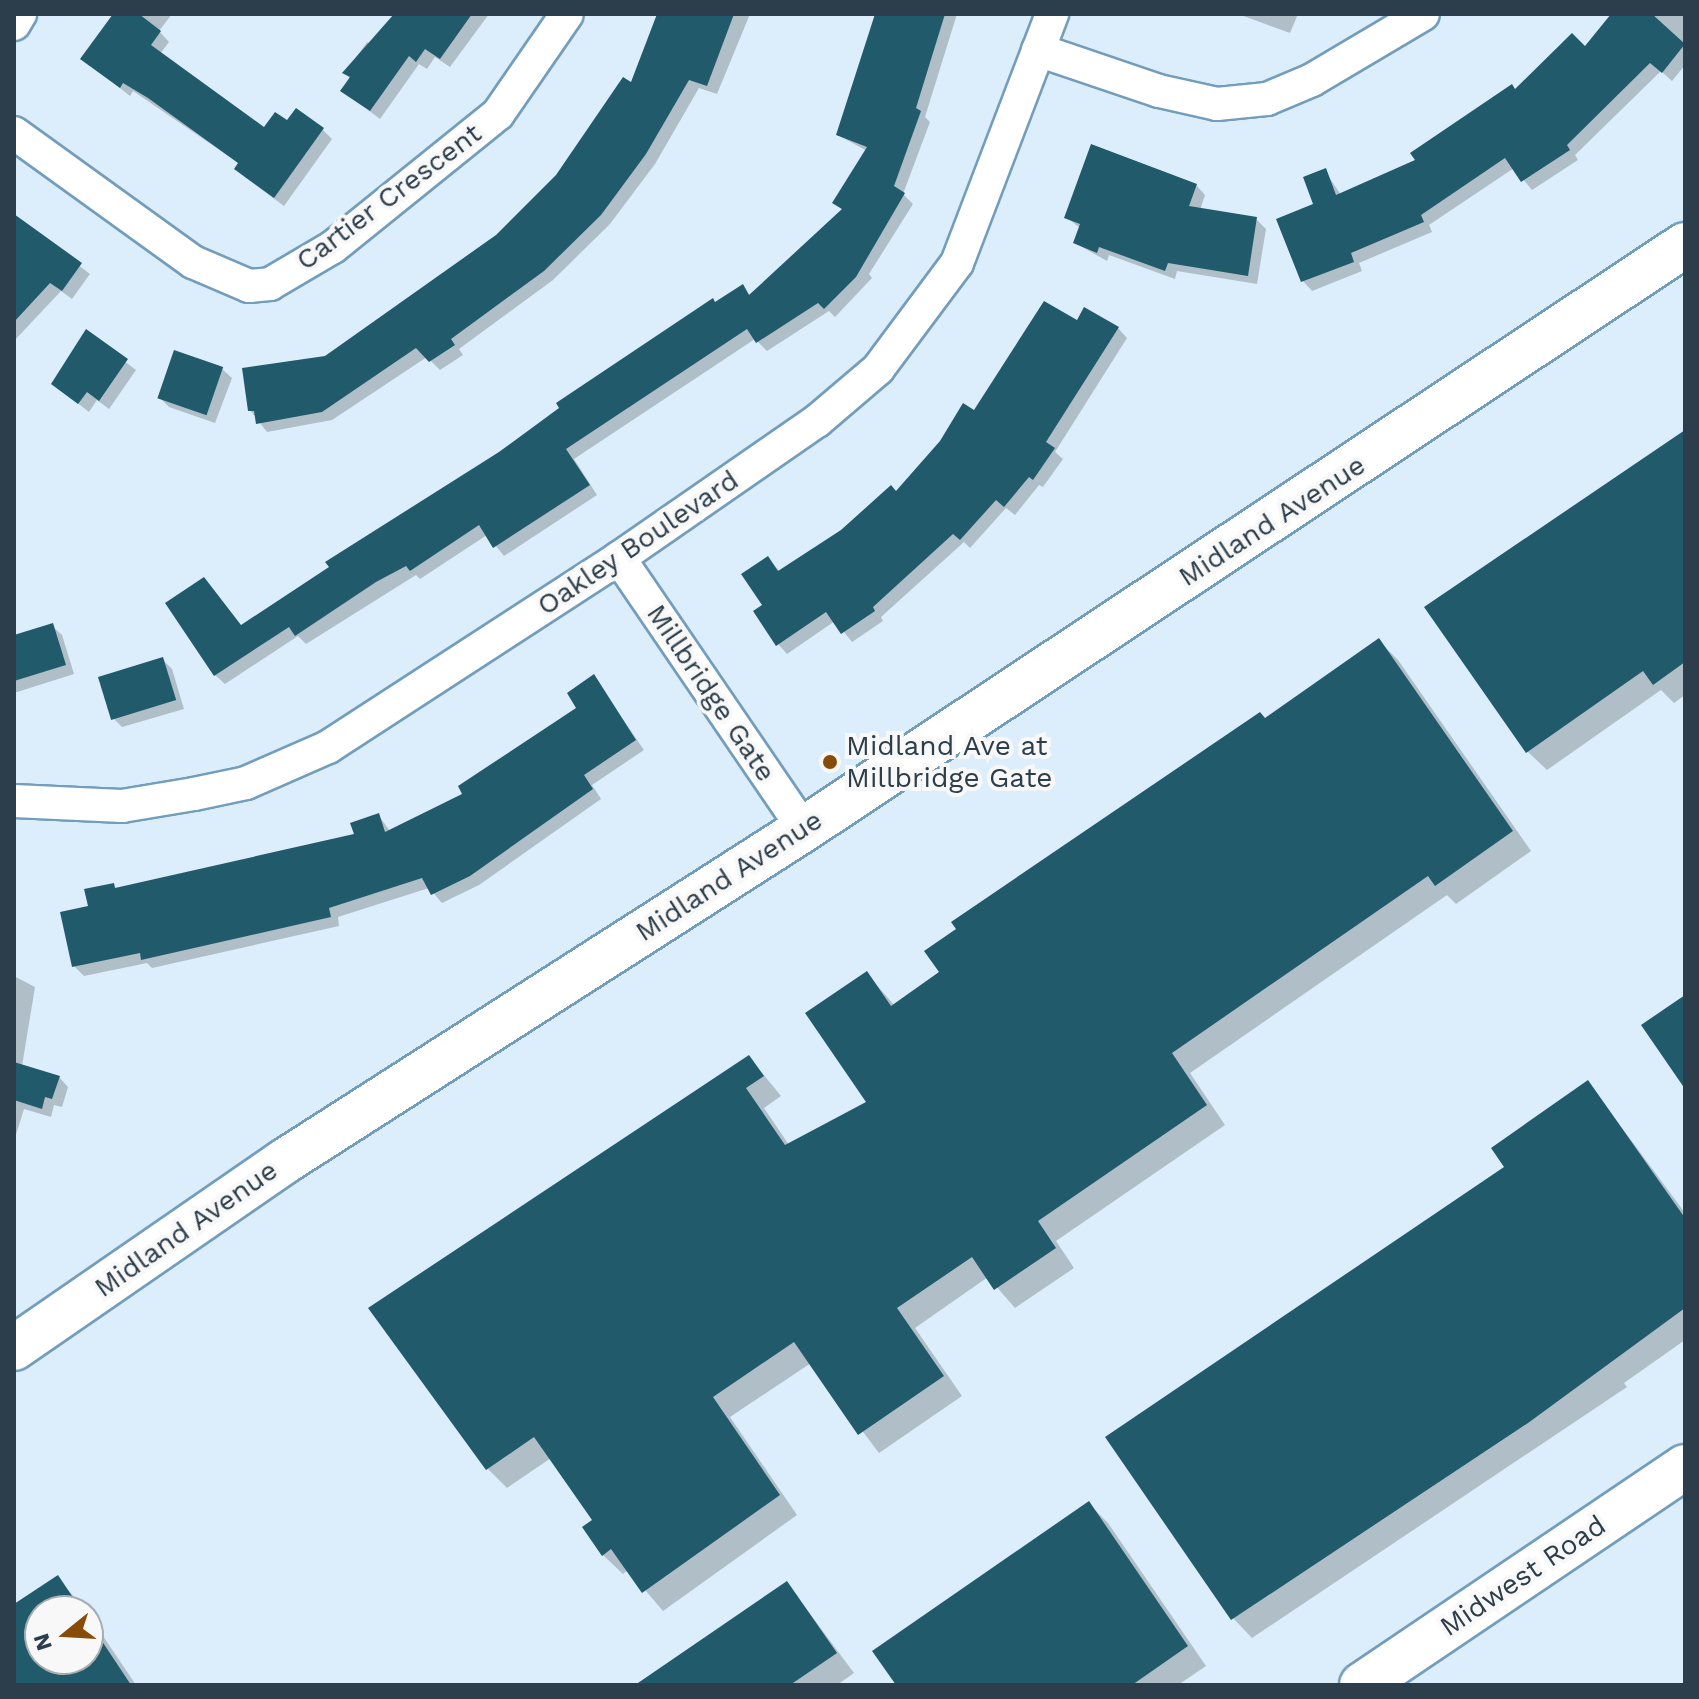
<!DOCTYPE html>
<style>
body{margin:0}
#map{position:relative;width:1699px;height:1699px;overflow:hidden;background:#dceefb;font-family:"Work Sans",sans-serif}
div>[style]{position:absolute}
.shadow>*{inset:0;background:#0003}
.building>*{inset:0;background:#215a6b;transform-origin:0 0}
.roads{filter:drop-shadow(2px 0 #739dbc) drop-shadow(-2px 0 #739dbc) drop-shadow(0 2px #739dbc) drop-shadow(0 -2px #739dbc)}
.street>*{height:32px;margin:-16px;padding:0 16px;transform-origin:16px;border-radius:16px;background:#fff}
.secondary>*{height:44px;margin:-22px;padding:0 22px;transform-origin:22px;border-radius:22px;background:#fff}
.dots>*{width:22px;height:22px;translate:-50% -50%;box-sizing:border-box;border:4px solid #f8f8f8;border-radius:50%}
span{translate:-50% -50%;white-space:nowrap;text-align:center;line-height:1.15;-webkit-text-stroke:8px #f8f8f8;paint-order:stroke}
.street-label{font-size:28px;color:#2c3e4b}
.poi-label{font-size:28px;color:#2c3e4b}
.left{translate:0 -50%;text-align:left}
.frame{position:absolute;inset:0;border:16px solid #2c3e4b;pointer-events:none}
.north{position:absolute;left:24px;top:1595px;width:80px;height:80px;box-sizing:border-box;background:#f8f8f8;border:2px solid #a6aeb3;border-radius:50%;rotate:252deg;font-size:22px;font-weight:700;line-height:32px;text-align:center;color:#2c3e4b}
.north::after{content:'';display:block;margin:auto;width:28px;height:36px;background:#884c09;clip-path:polygon(50% 0,100% 100%,50% 72%,0 100%)}
</style>
<div id="map">
<div class="shadow">
<i style="clip-path:polygon(116px 14px,172px 14px,159px 31px,169px 42px,160px 54px,265px 130px,287px 123px,323px 130px,332px 139px,284px 206px,246px 178px,236px 169px,240px 164px,133px 91px,130px 96px,83px 59px)"></i>
<i style="clip-path:polygon(396px 14px,489px 14px,450px 67px,435px 57px,427px 69px,419px 64px,380px 119px,343px 91px,351px 79px,345px 73px,367px 42px,373px 47px)"></i>
<i style="clip-path:polygon(660px 14px,750px 14px,717px 94px,699px 88px,655px 164px,610px 224px,553px 280px,459px 349px,463px 355px,440px 370px,427px 357px,332px 420px,267px 432px,250px 410px,497px 236px,557px 176px,632px 85px)"></i>
<i style="clip-path:polygon(877px 14px,957px 14px,925px 117px,930px 122px,903px 194px,913px 204px,869px 274px,872px 278px,835px 317px,829px 311px,767px 351px,755px 339px,574px 459px,597px 495px,504px 556px,487px 535px,420px 579px,416px 575px,306px 644px,298px 636px,225px 684px,215px 675px,242px 627px,716px 304px,742px 287px,751px 296px,843px 211px,835px 202px,867px 151px,838px 135px)"></i>
<i style="clip-path:polygon(1238px 14px,1298px 14px,1290px 33px)"></i>
<i style="clip-path:polygon(1614px 14px,1685px 14px,1685px 65px,1672px 81px,1661px 71px,1575px 155px,1578px 160px,1532px 190px,1514px 168px,1429px 225px,1432px 232px,1359px 263px,1362px 271px,1312px 291px,1303px 281px,1325px 171px,1341px 195px,1417px 161px,1585px 49px)"></i>
<i style="clip-path:polygon(1196px 185px,1205px 195px,1200px 210px,1256px 219px,1266px 229px,1257px 284px,1177px 271px,1175px 279px,1109px 255px,1107px 261px,1075px 243px,1080px 228px,1066px 217px)"></i>
<i style="clip-path:polygon(14px 216px,90px 274px,72px 299px,61px 291px,14px 341px)"></i>
<i style="clip-path:polygon(1078px 323px,1118px 328px,1127px 338px,1055px 452px,1063px 459px,1043px 487px,1039px 485px,1015px 515px,1006px 508px,970px 548px,964px 542px,881px 617px,883px 621px,852px 642px,835px 621px,787px 654px,778px 644px,765px 606px,768px 558px,780px 572px,896px 493px,975px 413px)"></i>
<i style="clip-path:polygon(86px 332px,136px 370px,109px 409px,97px 400px,89px 412px,53px 384px)"></i>
<i style="clip-path:polygon(222px 369px,232px 378px,215px 423px,169px 407px,160px 398px)"></i>
<i style="clip-path:polygon(1685px 432px,1685px 695px,1674px 703px,1661px 690px,1547px 770px,1527px 751px)"></i>
<i style="clip-path:polygon(52px 626px,62px 635px,74px 674px,14px 693px,14px 638px)"></i>
<i style="clip-path:polygon(1379px 641px,1398px 660px,1531px 851px,1456px 904px,1447px 895px,1190px 1073px,1225px 1125px,1056px 1241px,1074px 1268px,1015px 1308px,988px 1277px,915px 1328px,962px 1396px,879px 1453px,811px 1363px,730px 1417px,797px 1515px,663px 1611px,628px 1570px,623px 1574px,603px 1555px,595px 1520px,551px 1458px,507px 1488px,488px 1469px,749px 1057px,781px 1096px,764px 1108px,789px 1145px,868px 1103px,867px 974px,895px 1006px,1266px 720px)"></i>
<i style="clip-path:polygon(163px 660px,172px 669px,184px 709px,122px 727px,113px 718px)"></i>
<i style="clip-path:polygon(594px 677px,644px 750px,592px 785px,601px 799px,479px 885px,442px 903px,429px 888px,338px 917px,339px 926px,152px 968px,147px 963px,84px 976px,74px 966px,90px 908px,113px 885px,118px 890px,357px 836px,379px 816px,390px 831px,465px 794px,579px 708px)"></i>
<i style="clip-path:polygon(14px 976px,35px 987px,22px 1066px,59px 1077px,68px 1087px,62px 1107px,54px 1105px,51px 1117px,24px 1109px,14px 1141px)"></i>
<i style="clip-path:polygon(1588px 1082px,1685px 1213px,1685px 1340px,1624px 1383px,1627px 1387px,1252px 1638px,1233px 1618px,1507px 1168px)"></i>
<i style="clip-path:polygon(1089px 1504px,1108px 1523px,1206px 1666px,1178px 1685px,898px 1685px)"></i>
<i style="clip-path:polygon(58px 1578px,86px 1611px,40px 1611px,40px 1659px,88px 1659px,88px 1614px,136px 1685px,14px 1685px,14px 1607px)"></i>
<i style="clip-path:polygon(787px 1583px,854px 1673px,837px 1685px,639px 1685px)"></i>
</div>
<div class="building">
<i style="clip-path:polygon(113px 14px,139px 14px,161px 31px,151px 45px,264px 127px,275px 112px,287px 120px,296px 108px,324px 128px,274px 198px,234px 169px,238px 163px,148px 98px,123px 83px,120px 88px,80px 59px)"></i>
<i style="clip-path:polygon(394px 14px,472px 14px,440px 59px,425px 49px,416px 62px,409px 56px,370px 111px,340px 91px,350px 77px,342px 73px)"></i>
<i style="clip-path:polygon(657px 14px,734px 14px,707px 86px,689px 80px,646px 154px,601px 215px,544px 271px,451px 339px,455px 345px,429px 362px,416px 348px,322px 412px,256px 424px,254px 411px,248px 411px,242px 368px,325px 356px,496px 235px,556px 175px,623px 77px,631px 82px)"></i>
<i style="clip-path:polygon(875px 14px,945px 14px,916px 108px,921px 111px,894px 186px,905px 193px,856px 277px,824px 309px,818px 303px,756px 343px,747px 329px,566px 449px,590px 485px,493px 548px,479px 525px,410px 571px,406px 566px,376px 582px,295px 636px,289px 627px,214px 676px,165px 603px,204px 577px,241px 625px,329px 567px,325px 562px,499px 452px,559px 408px,556px 403px,713px 298px,715px 302px,743px 284px,749px 295px,842px 209px,832px 203px,867px 147px,836px 135px)"></i>
<i style="clip-path:polygon(1611px 14px,1652px 14px,1685px 44px,1662px 73px,1650px 63px,1567px 145px,1570px 150px,1521px 182px,1505px 158px,1421px 215px,1424px 222px,1351px 253px,1354px 262px,1301px 282px,1276px 219px,1313px 204px,1303px 177px,1326px 168px,1336px 195px,1415px 160px,1410px 153px,1512px 84px,1515px 89px,1572px 33px,1585px 46px)"></i>
<i style="clip-path:polygon(1091px 144px,1197px 184px,1189px 206px,1257px 217px,1248px 276px,1168px 263px,1165px 271px,1099px 247px,1097px 253px,1073px 243px,1080px 224px,1064px 218px)"></i>
<i style="clip-path:polygon(14px 214px,82px 263px,62px 291px,50px 283px,14px 322px)"></i>
<i style="clip-path:polygon(1044px 301px,1077px 320px,1084px 307px,1119px 327px,1046px 442px,1055px 448px,1033px 480px,1029px 477px,1004px 507px,996px 500px,960px 540px,953px 534px,873px 607px,875px 611px,841px 634px,826px 612px,776px 646px,753px 611px,762px 605px,741px 574px,768px 556px,778px 571px,841px 530px,891px 485px,896px 491px,940px 441px,963px 403px,974px 410px)"></i>
<i style="clip-path:polygon(86px 329px,128px 359px,99px 401px,87px 392px,78px 404px,51px 384px)"></i>
<i style="left:174px;top:350px;width:52px;height:51px;rotate:19deg"></i>
<i style="clip-path:polygon(1685px 430px,1685px 662px,1653px 685px,1643px 671px,1526px 753px,1424px 607px)"></i>
<i style="clip-path:polygon(53px 623px,66px 665px,14px 681px,14px 635px)"></i>
<i style="clip-path:polygon(1379px 638px,1513px 831px,1435px 886px,1428px 876px,1172px 1053px,1207px 1105px,1038px 1221px,1056px 1248px,994px 1290px,972px 1257px,897px 1308px,944px 1376px,858px 1435px,794px 1342px,713px 1397px,780px 1495px,642px 1593px,611px 1549px,602px 1556px,582px 1527px,592px 1520px,534px 1437px,486px 1470px,368px 1308px,749px 1055px,764px 1076px,746px 1088px,785px 1145px,866px 1102px,805px 1013px,867px 971px,891px 1006px,939px 972px,924px 951px,956px 929px,951px 922px,1260px 712px,1265px 718px)"></i>
<i style="left:163px;top:657px;width:45px;height:68px;rotate:73deg"></i>
<i style="clip-path:polygon(594px 674px,636px 740px,584px 775px,593px 789px,470px 876px,431px 895px,422px 878px,329px 908px,331px 917px,141px 960px,140px 953px,72px 967px,60px 912px,88px 906px,84px 889px,114px 883px,115px 888px,354px 834px,350px 823px,379px 813px,385px 832px,462px 794px,458px 786px,576px 708px,567px 693px)"></i>
<i style="clip-path:polygon(1685px 995px,1685px 1089px,1641px 1025px)"></i>
<i style="clip-path:polygon(14px 1062px,60px 1076px,52px 1099px,45px 1097px,42px 1109px,14px 1100px)"></i>
<i style="clip-path:polygon(1588px 1080px,1685px 1218px,1685px 1308px,1528px 1423px,1231px 1620px,1105px 1437px,1504px 1167px,1491px 1148px)"></i>
<i style="clip-path:polygon(1089px 1501px,1188px 1646px,1132px 1685px,896px 1685px,872px 1651px)"></i>
<i style="clip-path:polygon(58px 1575px,82px 1611px,40px 1611px,40px 1659px,88px 1659px,88px 1620px,131px 1685px,14px 1685px,14px 1604px)"></i>
<i style="clip-path:polygon(787px 1581px,837px 1653px,790px 1685px,635px 1685px)"></i>
</div>
<div class="roads">
<div class="street">
<i style="left:14px;top:24px;width:12px;rotate:-59deg"></i>
<i style="left:1038px;top:50px;width:128px;rotate:18.7deg"></i>
<i style="left:1159px;top:91px;width:59px;rotate:12.6deg"></i>
<i style="left:1217px;top:104px;width:50px;rotate:-5.7deg"></i>
<i style="left:1267px;top:99px;width:49px;rotate:-22.9deg"></i>
<i style="left:1312px;top:80px;width:129px;rotate:-30.7deg"></i>
<i style="left:14px;top:133px;width:221px;rotate:35.8deg"></i>
<i style="left:193px;top:262px;width:61px;rotate:23.2deg"></i>
<i style="left:249px;top:286px;width:21px;rotate:-5deg"></i>
<i style="left:270px;top:284px;width:73px;rotate:-30.4deg"></i>
<i style="left:333px;top:247px;width:212px;rotate:-38.9deg"></i>
<i style="left:498px;top:114px;width:121px;rotate:-55.4deg"></i>
<i style="left:619px;top:558px;width:328px;rotate:55.7deg"></i>
<i style="left:14px;top:801px;width:108px;rotate:2.7deg"></i>
<i style="left:122px;top:806px;width:73px;rotate:-9.5deg"></i>
<i style="left:194px;top:794px;width:53px;rotate:-11.9deg"></i>
<i style="left:246px;top:783px;width:90px;rotate:-23.7deg"></i>
<i style="left:328px;top:747px;width:347px;rotate:-33deg"></i>
<i style="left:619px;top:558px;width:241px;rotate:-34.7deg"></i>
<i style="left:817px;top:421px;width:80px;rotate:-40.4deg"></i>
<i style="left:878px;top:369px;width:132px;rotate:-53.3deg"></i>
<i style="left:957px;top:263px;width:267px;rotate:-69.1deg"></i>
</div>
<div class="secondary">
<i style="left:14px;top:1348px;width:329px;rotate:-34.6deg"></i>
<i style="left:285px;top:1161px;width:616px;rotate:-32.61deg"></i>
<i style="left:804px;top:829px;width:1057px;rotate:-33.54deg"></i>
<i style="left:1362px;top:1685px;width:390px;rotate:-34deg"></i>
</div>
</div>
<div class="dots">
<i style="left:830px;top:762px;background:#884c09"></i>
</div>
<div class="street-label">
<span style="left:389px;top:197px;rotate:-37deg">Cartier Crescent</span>
<span style="left:1272px;top:521px;rotate:-33deg">Midland Avenue</span>
<span style="left:638px;top:543px;rotate:-34deg">Oakley Boulevard</span>
<span style="left:711px;top:693px;rotate:56deg">Millbridge Gate</span>
<span style="left:729px;top:876px;rotate:-33deg">Midland Avenue</span>
<span style="left:186px;top:1229px;rotate:-35deg">Midland Avenue</span>
<span style="left:1523px;top:1576px;rotate:-34deg">Midwest Road</span>
</div>
<div class="poi-label">
<span class="left" style="left:846px;top:762px">Midland Ave at<br>Millbridge Gate</span>
</div>
<div class="frame"></div>
<div class="north">N</div>
</div>
